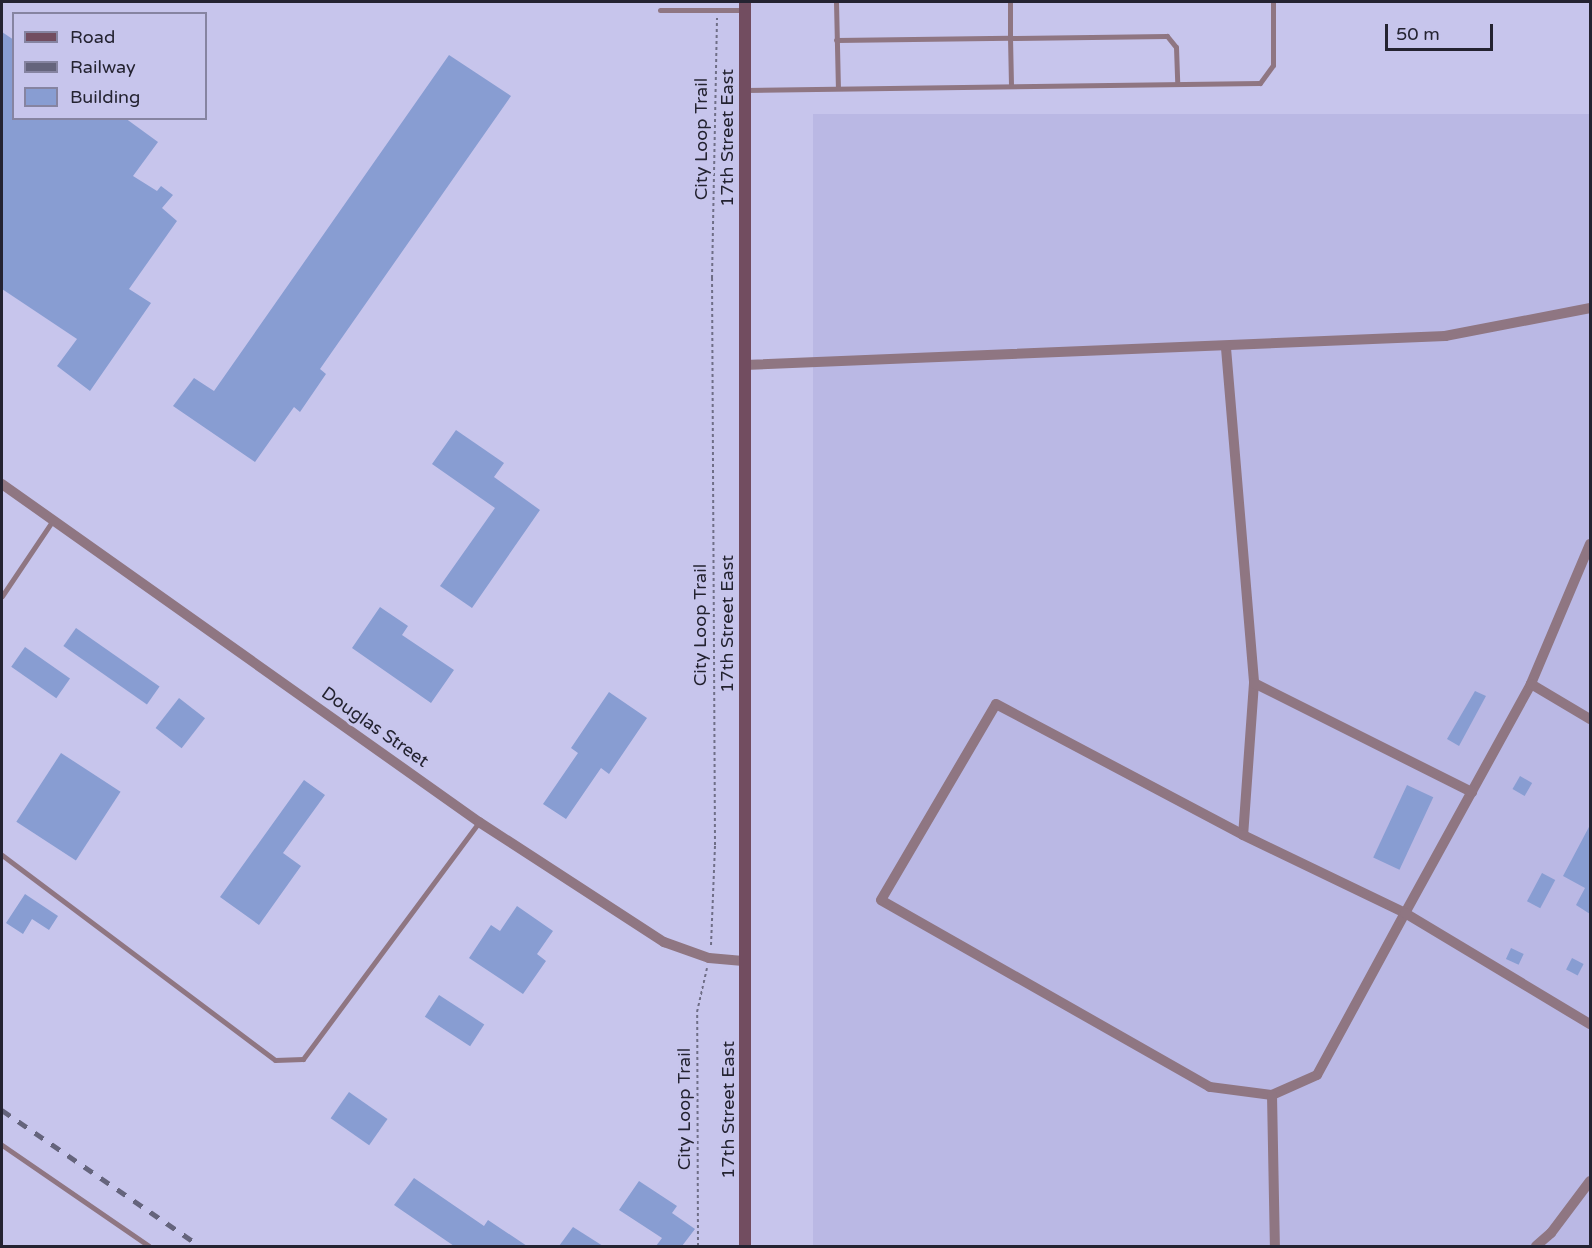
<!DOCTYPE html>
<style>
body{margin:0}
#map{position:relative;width:1592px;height:1248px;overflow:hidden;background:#c7c5ec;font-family:"Varela Round",sans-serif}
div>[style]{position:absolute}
.built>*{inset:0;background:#bab8e4;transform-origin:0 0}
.building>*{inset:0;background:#889dd2;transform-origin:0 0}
.path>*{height:2px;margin-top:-1px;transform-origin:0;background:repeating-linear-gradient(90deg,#6f6e87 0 3px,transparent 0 6px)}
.lane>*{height:5px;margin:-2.5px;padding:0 2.5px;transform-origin:2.5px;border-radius:2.5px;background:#8f7682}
.street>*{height:10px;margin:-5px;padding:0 5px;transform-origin:5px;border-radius:5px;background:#8f7682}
.secondary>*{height:12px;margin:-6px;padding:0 6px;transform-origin:6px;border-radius:6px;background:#724d60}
.rail>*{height:4.5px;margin-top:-2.25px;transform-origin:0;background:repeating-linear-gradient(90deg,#65647c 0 10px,transparent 0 20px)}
span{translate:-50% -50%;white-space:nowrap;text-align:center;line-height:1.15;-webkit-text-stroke:6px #c7c5ec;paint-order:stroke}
.street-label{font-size:18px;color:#242331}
.frame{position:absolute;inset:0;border:3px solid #242331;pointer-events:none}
.legend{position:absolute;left:12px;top:12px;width:195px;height:108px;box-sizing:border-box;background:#c7c5ec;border:2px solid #8684a1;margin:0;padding:8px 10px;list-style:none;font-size:18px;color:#242331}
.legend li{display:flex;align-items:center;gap:12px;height:30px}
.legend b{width:30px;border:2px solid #8684a1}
.scale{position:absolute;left:1385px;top:24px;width:108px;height:27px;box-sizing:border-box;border:3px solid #242331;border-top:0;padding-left:8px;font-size:18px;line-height:21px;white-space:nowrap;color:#242331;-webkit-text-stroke:4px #c7c5ec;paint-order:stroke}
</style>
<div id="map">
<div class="built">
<i style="left:1590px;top:114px;width:1132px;height:777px;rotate:90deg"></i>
</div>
<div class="building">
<i style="clip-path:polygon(2px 32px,14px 40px,14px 118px,125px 118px,158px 142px,133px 176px,157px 191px,161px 186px,173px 195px,162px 208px,177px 221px,129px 289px,151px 303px,90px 391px,57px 366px,77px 339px,2px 289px)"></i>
<i style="clip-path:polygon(449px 55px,511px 96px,320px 369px,326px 374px,300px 412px,294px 407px,255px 462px,173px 406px,194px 378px,214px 391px)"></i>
<i style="clip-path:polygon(456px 430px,504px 463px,494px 477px,540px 510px,472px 608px,440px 586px,495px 508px,432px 464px)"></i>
<i style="clip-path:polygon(380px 607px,408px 626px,402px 635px,454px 670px,431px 703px,352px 648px)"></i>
<i style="left:76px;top:628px;width:102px;height:22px;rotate:35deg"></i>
<i style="left:25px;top:647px;width:55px;height:24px;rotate:35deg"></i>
<i style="clip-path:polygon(1475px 691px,1486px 696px,1459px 746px,1447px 739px)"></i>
<i style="clip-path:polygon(609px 692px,647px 718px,609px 774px,601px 768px,566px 819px,543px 804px,578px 753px,571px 748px)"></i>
<i style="left:179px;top:698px;width:33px;height:38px;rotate:38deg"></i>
<i style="left:61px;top:753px;width:71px;height:82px;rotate:33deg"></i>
<i style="left:1520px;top:776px;width:14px;height:15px;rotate:30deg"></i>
<i style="clip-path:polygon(304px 780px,325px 795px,283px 853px,301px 866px,259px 925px,220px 897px)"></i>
<i style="left:1407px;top:785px;width:29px;height:80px;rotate:25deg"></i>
<i style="clip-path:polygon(1590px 825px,1590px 914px,1576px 905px,1585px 888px,1563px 876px)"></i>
<i style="left:1542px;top:873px;width:15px;height:32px;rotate:28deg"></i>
<i style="clip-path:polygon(25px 894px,58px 916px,49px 930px,32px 919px,23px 934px,6px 923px)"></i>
<i style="clip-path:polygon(517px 906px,553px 931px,537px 954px,546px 961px,523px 994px,469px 958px,491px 925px,500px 931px)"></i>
<i style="left:1511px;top:948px;width:14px;height:12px;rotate:25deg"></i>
<i style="left:1572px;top:958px;width:13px;height:13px;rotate:27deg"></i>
<i style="left:439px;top:995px;width:54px;height:26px;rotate:33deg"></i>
<i style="left:349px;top:1092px;width:47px;height:32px;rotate:35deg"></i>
<i style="clip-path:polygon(414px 1178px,484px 1226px,488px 1220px,527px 1246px,454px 1246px,394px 1205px)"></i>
<i style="clip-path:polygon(639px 1181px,677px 1206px,672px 1213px,695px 1229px,682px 1246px,656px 1246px,662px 1238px,619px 1210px)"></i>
<i style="clip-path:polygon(573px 1227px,603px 1246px,559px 1246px)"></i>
</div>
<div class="path">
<i style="left:711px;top:945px;width:100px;rotate:-87.7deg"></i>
<i style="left:715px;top:845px;width:567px;rotate:-90.3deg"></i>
<i style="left:712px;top:278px;width:260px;rotate:-88.9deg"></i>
<i style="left:698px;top:1246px;width:234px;rotate:-90.2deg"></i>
<i style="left:697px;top:1012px;width:45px;rotate:-77.2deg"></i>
</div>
<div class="lane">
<i style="left:836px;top:2px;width:86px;rotate:88.7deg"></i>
<i style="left:660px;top:10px;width:85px"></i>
<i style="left:836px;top:40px;width:174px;rotate:-0.7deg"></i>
<i style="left:1010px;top:38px;width:36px;rotate:-90deg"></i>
<i style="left:1011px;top:85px;width:47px;rotate:-91.2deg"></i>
<i style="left:1010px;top:38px;width:157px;rotate:-0.7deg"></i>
<i style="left:1167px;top:36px;width:14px;rotate:51deg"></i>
<i style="left:1176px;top:47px;width:35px;rotate:88deg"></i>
<i style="left:745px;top:90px;width:515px;rotate:-0.78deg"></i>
<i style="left:1260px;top:83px;width:22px;rotate:-54deg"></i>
<i style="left:1273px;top:65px;width:63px;rotate:-90deg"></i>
<i style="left:2px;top:596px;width:92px;rotate:-56.1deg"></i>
<i style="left:2px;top:855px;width:341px;rotate:36.9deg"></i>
<i style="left:275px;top:1060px;width:28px;rotate:-2deg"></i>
<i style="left:303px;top:1059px;width:295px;rotate:-53.4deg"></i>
<i style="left:2px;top:1145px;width:178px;rotate:34.5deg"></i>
</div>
<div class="street">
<i style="left:1226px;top:348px;width:336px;rotate:85.2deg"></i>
<i style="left:1254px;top:683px;width:152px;rotate:94.1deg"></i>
<i style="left:745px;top:365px;width:701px;rotate:-2.37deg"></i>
<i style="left:1445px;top:336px;width:148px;rotate:-10.9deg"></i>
<i style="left:2px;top:484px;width:585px;rotate:35.32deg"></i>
<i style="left:479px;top:822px;width:221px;rotate:33deg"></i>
<i style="left:664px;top:942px;width:48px;rotate:19.6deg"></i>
<i style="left:709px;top:958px;width:37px;rotate:5deg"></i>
<i style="left:1590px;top:544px;width:152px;rotate:112.9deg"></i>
<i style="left:1531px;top:684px;width:261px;rotate:118.8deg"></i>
<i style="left:1405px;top:913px;width:184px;rotate:118.5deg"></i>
<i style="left:1317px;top:1075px;width:49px;rotate:156deg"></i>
<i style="left:1272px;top:1095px;width:63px;rotate:-172.6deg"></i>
<i style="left:1210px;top:1087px;width:378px;rotate:-150.4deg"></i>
<i style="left:881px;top:900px;width:227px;rotate:-59.6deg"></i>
<i style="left:996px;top:704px;width:280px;rotate:27.9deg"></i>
<i style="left:1243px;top:835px;width:180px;rotate:25.7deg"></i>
<i style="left:1405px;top:913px;width:216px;rotate:31deg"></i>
<i style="left:1254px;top:683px;width:244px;rotate:26.6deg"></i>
<i style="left:1531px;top:684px;width:69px;rotate:30.7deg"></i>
<i style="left:1272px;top:1095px;width:151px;rotate:88.9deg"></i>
<i style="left:1536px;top:1246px;width:20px;rotate:-41deg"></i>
<i style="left:1551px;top:1233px;width:65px;rotate:-53.1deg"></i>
</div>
<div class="secondary">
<i style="left:745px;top:2px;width:1244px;rotate:90deg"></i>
</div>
<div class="rail">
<i style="left:2px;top:1110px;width:240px;rotate:34.5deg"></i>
</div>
<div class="street-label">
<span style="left:727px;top:138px;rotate:-90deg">17th Street East</span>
<span style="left:701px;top:139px;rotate:-90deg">City Loop Trail</span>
<span style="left:727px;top:624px;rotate:-90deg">17th Street East</span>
<span style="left:700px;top:625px;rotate:-90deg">City Loop Trail</span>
<span style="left:375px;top:727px;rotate:35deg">Douglas Street</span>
<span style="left:684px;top:1109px;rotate:-90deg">City Loop Trail</span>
<span style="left:728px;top:1110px;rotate:-90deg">17th Street East</span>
</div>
<div class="frame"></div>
<ul class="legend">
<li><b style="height:8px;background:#724d60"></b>Road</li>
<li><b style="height:8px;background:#65647c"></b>Railway</li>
<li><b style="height:16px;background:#889dd2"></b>Building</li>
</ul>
<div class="scale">50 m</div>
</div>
